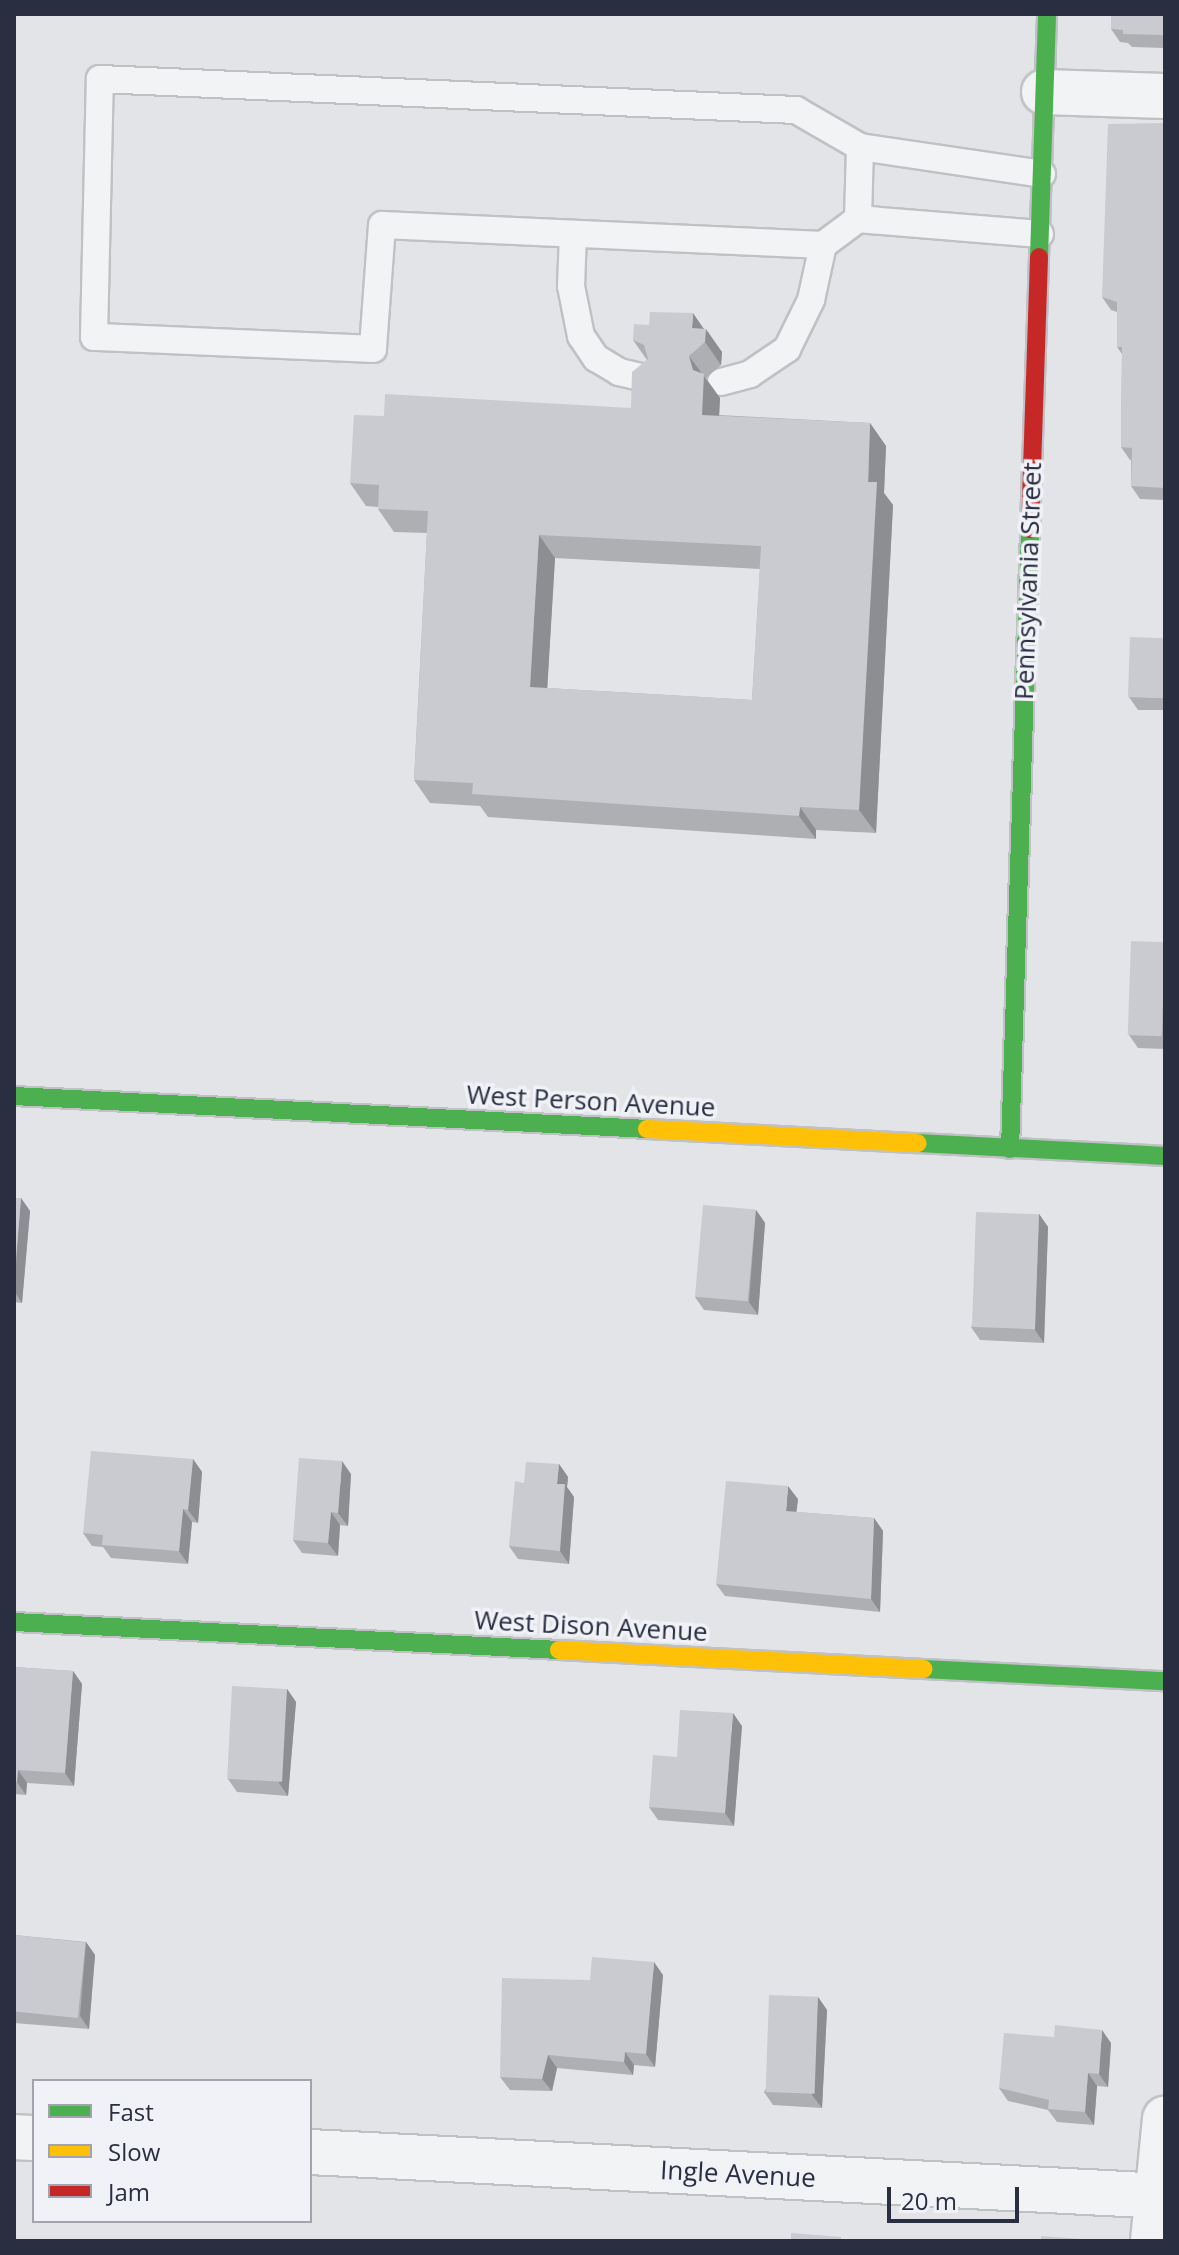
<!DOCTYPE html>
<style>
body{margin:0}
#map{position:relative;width:1179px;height:2255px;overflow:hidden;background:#e3e4e8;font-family:"Open Sans",sans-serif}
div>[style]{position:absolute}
.roads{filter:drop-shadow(2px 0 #c0c1c5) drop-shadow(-2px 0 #c0c1c5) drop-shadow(0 2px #c0c1c5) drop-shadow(0 -2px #c0c1c5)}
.lane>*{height:26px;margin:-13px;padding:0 13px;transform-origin:13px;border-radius:13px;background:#f2f3f5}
.street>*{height:44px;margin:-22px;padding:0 22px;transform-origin:22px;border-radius:22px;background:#f2f3f5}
.fast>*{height:18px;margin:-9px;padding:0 9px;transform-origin:9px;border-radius:9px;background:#4caf50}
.slow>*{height:18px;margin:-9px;padding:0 9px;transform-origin:9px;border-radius:9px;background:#ffc107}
.jam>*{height:18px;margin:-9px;padding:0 9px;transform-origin:9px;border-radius:9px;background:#c62828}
.wall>*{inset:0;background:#aeafb3}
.shaded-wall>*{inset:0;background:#8d8e92}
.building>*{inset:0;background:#cacbd0;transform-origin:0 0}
span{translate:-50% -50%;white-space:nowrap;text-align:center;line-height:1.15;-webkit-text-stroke:7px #f1f2f7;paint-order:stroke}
.street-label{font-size:26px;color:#292e41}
.frame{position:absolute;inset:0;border:16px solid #292e41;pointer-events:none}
.legend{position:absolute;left:32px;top:2079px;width:280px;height:144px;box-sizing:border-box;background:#f1f2f7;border:2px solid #a1a4ae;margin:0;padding:10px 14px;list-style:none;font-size:24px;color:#292e41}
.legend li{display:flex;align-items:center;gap:16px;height:40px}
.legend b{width:40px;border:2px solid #a1a4ae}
.scale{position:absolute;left:887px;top:2187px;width:132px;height:36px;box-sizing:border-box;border:4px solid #292e41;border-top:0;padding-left:10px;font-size:24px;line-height:28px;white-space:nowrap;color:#292e41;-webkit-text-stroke:6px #f1f2f7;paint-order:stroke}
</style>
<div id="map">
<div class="roads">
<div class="lane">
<i style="left:858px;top:219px;width:72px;rotate:-88.4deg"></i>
<i style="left:573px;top:234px;width:52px;rotate:92.2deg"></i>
<i style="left:571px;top:286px;width:51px;rotate:78.7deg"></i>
<i style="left:581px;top:336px;width:27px;rotate:56deg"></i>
<i style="left:596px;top:358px;width:27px;rotate:31deg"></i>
<i style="left:619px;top:372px;width:31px;rotate:13deg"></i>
<i style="left:1040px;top:234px;width:183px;rotate:-175.3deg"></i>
<i style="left:858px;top:219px;width:44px;rotate:143.4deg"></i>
<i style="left:823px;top:245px;width:441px;rotate:-177.4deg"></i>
<i style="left:382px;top:225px;width:124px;rotate:94.2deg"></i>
<i style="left:373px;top:349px;width:279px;rotate:-177.5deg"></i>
<i style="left:94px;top:337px;width:258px;rotate:-88.7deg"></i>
<i style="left:100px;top:79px;width:697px;rotate:2.55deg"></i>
<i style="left:796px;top:110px;width:74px;rotate:30deg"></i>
<i style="left:860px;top:147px;width:184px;rotate:8.4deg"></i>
<i style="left:721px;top:382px;width:30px;rotate:-15deg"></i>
<i style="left:750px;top:374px;width:45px;rotate:-34deg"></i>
<i style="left:787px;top:349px;width:55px;rotate:-63.9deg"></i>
<i style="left:811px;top:300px;width:56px;rotate:-77.7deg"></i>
</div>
<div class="street">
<i style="left:1044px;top:92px;width:121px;rotate:1.9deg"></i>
<i style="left:14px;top:2137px;width:20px;rotate:3deg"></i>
<i style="left:310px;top:2152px;width:856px;rotate:2.95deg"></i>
<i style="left:1153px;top:2241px;width:123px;rotate:-84.4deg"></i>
</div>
<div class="fast">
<i style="left:1039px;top:257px;width:243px;rotate:-88.1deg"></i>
<i style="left:14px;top:1096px;width:634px;rotate:2.98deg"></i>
<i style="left:918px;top:1143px;width:247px;rotate:3deg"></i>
<i style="left:1010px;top:1149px;width:620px;rotate:-88.15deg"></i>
<i style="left:14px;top:1622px;width:546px;rotate:2.94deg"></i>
<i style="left:924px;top:1669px;width:241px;rotate:2.9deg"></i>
</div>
<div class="slow">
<i style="left:647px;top:1129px;width:271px;rotate:3deg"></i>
<i style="left:559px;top:1650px;width:365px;rotate:3deg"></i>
</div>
<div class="jam">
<i style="left:1030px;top:529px;width:272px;rotate:-88.1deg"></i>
</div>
</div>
<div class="wall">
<i style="clip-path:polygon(1165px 14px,1165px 48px,1132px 47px,1128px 43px,1120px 42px,1111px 29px)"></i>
<i style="clip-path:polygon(1165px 123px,1165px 500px,1140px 499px,1131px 486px,1131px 460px,1130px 460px,1121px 447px,1122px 354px,1117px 347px,1117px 312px,1111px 310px,1102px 297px)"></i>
<i style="clip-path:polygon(evenodd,703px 328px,722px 352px,721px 365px,706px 378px,720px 398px,719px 415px,870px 423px,886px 446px,884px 493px,893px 505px,876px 833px,816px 830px,816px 839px,488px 817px,480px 806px,430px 803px,414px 780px,427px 533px,394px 532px,378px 509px,378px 507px,366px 506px,350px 483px,384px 416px,631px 408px,647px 360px,633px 340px,703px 328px,555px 558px,760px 569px,752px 700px,547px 688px,555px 558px)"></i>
<i style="clip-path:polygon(1165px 638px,1165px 710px,1138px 710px,1129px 697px)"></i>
<i style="clip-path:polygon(1165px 942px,1165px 1049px,1138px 1048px,1129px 1035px)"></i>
<i style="clip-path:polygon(14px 1198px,21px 1198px,30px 1211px,22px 1303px,14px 1302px)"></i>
<i style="clip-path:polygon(756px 1210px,765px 1223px,758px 1315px,704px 1310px,695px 1297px)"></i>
<i style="clip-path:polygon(1039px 1214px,1048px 1227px,1044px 1343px,980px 1340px,971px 1327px)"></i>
<i style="clip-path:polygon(193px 1459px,202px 1472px,198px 1523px,192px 1522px,188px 1564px,111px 1558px,103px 1547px,92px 1546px,83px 1533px)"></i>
<i style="clip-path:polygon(559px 1464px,568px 1477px,567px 1487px,574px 1497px,569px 1564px,518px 1559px,509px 1546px,524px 1483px)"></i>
<i style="clip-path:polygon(351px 1474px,348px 1526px,340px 1525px,338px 1556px,302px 1553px,293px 1540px)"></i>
<i style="clip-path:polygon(798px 1499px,796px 1512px,874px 1518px,883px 1531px,880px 1612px,725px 1596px,716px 1584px)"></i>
<i style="clip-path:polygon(14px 1667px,73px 1671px,82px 1684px,74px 1786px,27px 1783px,26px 1795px,14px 1794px)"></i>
<i style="clip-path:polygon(287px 1689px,296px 1702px,288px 1796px,237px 1792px,228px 1779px)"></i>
<i style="clip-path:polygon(742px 1726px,734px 1826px,658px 1820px,649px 1807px,677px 1757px)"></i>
<i style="clip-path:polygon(14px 1935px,86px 1942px,95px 1955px,89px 2029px,14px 2023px)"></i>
<i style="clip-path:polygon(663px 1975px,655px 2067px,634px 2065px,633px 2075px,557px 2068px,552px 2091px,510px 2090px,500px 2077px,590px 1980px)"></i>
<i style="clip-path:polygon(818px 1997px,827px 2010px,822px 2108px,773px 2105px,764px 2092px)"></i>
<i style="clip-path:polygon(1054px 2037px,1111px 2043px,1108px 2087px,1097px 2086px,1094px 2125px,1057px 2122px,1048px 2110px,1008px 2101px,999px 2088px)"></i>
</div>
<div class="shaded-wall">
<i style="clip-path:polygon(693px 313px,706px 332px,706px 329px,722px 352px,721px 365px,705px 342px,692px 328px)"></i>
<i style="clip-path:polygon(689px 356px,720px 398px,718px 438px,702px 415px)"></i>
<i style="clip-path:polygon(870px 423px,886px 446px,884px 493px,893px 505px,876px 833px,859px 810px)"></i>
<i style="clip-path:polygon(539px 535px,555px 558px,546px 710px,530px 687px)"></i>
<i style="clip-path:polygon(800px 807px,816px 830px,816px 839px,799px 816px)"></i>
<i style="clip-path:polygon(21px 1198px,30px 1211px,22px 1303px,14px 1291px)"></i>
<i style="clip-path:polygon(756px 1210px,765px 1223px,758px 1315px,749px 1302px)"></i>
<i style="clip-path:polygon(1039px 1214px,1048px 1227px,1044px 1343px,1035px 1330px)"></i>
<i style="clip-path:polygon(193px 1459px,202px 1472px,198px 1523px,188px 1510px)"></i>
<i style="clip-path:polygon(342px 1461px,351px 1474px,348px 1526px,338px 1513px)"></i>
<i style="clip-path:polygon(559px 1464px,568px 1477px,567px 1487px,574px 1497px,569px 1564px,560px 1551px,557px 1484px)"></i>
<i style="clip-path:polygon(788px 1486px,798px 1499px,795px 1524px,786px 1511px)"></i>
<i style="clip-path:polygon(183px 1509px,192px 1522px,188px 1564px,179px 1551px)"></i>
<i style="clip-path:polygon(331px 1512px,340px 1525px,338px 1556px,328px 1543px)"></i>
<i style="clip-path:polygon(874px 1518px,883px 1531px,880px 1612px,871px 1599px)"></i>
<i style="clip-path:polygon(73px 1671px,82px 1684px,74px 1786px,65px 1773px)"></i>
<i style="clip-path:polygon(287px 1689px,296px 1702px,288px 1796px,279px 1783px)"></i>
<i style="clip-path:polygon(733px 1713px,742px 1726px,734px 1826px,725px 1813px)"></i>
<i style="clip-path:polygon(18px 1770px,27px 1783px,26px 1795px,17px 1782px)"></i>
<i style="clip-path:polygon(86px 1942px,95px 1955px,89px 2029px,80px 2016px)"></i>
<i style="clip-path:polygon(654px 1962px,663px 1975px,655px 2067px,646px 2054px)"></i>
<i style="clip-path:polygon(818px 1997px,827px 2010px,822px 2108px,812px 2095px)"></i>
<i style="clip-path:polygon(1102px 2030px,1111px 2043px,1108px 2087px,1099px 2074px)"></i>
<i style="clip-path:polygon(625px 2052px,634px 2065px,633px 2075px,624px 2062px)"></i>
<i style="clip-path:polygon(548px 2055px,557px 2068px,552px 2091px,542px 2079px)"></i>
<i style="clip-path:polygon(1088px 2073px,1097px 2086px,1094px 2125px,1085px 2112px)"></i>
</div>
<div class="building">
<i style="clip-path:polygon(1111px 14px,1165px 14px,1165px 35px,1123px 34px,1123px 30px,1111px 29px)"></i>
<i style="clip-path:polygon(1165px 123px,1165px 488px,1131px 486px,1132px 448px,1121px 447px,1122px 347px,1117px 347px,1117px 302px,1102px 297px,1108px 124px)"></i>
<i style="clip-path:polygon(evenodd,650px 312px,693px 313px,692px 328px,706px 329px,705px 342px,689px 356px,693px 370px,704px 374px,702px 415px,870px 423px,868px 482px,877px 482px,859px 810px,800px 807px,799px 816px,472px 794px,473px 783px,414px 780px,428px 511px,378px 509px,379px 485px,350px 483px,354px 415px,384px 416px,385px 394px,631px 408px,632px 372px,648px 359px,644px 345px,633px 340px,634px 324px,649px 325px,650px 312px,539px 535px,761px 546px,752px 700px,530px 687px,539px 535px)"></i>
<i style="left:1130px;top:637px;width:35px;height:60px;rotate:2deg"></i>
<i style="left:1131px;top:941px;width:34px;height:94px;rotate:2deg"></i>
<i style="clip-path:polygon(14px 1198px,21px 1198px,14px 1281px)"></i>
<i style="left:703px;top:1205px;width:53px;height:92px;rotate:5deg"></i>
<i style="left:976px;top:1212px;width:63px;height:115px;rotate:2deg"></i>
<i style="clip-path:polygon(91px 1451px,193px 1459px,188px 1510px,183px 1509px,179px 1551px,102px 1545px,103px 1535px,83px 1533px)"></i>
<i style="clip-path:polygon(299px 1458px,342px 1461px,338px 1513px,331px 1512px,328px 1543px,293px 1540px)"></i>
<i style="clip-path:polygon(526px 1462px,559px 1464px,557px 1484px,565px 1484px,560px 1551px,509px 1546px,515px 1481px,524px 1483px)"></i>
<i style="clip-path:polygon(726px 1481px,788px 1486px,786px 1511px,874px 1518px,871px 1599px,716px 1584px)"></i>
<i style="clip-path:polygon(14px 1667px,73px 1671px,65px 1773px,18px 1770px,17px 1782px,14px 1782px)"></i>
<i style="left:232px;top:1686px;width:55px;height:93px;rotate:3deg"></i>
<i style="clip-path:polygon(680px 1710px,733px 1713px,725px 1813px,649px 1807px,653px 1755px,677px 1757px)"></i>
<i style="left:14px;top:1935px;width:72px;height:76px;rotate:6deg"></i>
<i style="clip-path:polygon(592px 1957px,654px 1962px,646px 2054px,625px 2052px,624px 2062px,548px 2055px,542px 2079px,500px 2077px,502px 1978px,590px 1980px)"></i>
<i style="left:769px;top:1995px;width:49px;height:97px;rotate:2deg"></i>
<i style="clip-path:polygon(1055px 2025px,1102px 2030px,1099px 2074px,1088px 2073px,1085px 2112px,1048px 2109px,1049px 2100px,999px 2088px,1004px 2033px,1054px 2037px)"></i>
<i style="clip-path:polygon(791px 2233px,841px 2237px,841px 2241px,791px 2241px)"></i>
<i style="clip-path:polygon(1041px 2236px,1082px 2239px,1082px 2241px,1041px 2241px)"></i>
</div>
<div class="street-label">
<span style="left:1028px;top:581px;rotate:-88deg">Pennsylvania Street</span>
<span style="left:591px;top:1101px;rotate:3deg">West Person Avenue</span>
<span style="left:591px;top:1626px;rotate:3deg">West Dison Avenue</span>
<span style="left:738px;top:2174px;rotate:3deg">Ingle Avenue</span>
</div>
<div class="frame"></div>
<ul class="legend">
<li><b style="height:10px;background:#4caf50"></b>Fast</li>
<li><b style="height:10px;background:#ffc107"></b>Slow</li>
<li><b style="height:10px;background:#c62828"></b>Jam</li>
</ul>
<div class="scale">20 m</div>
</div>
